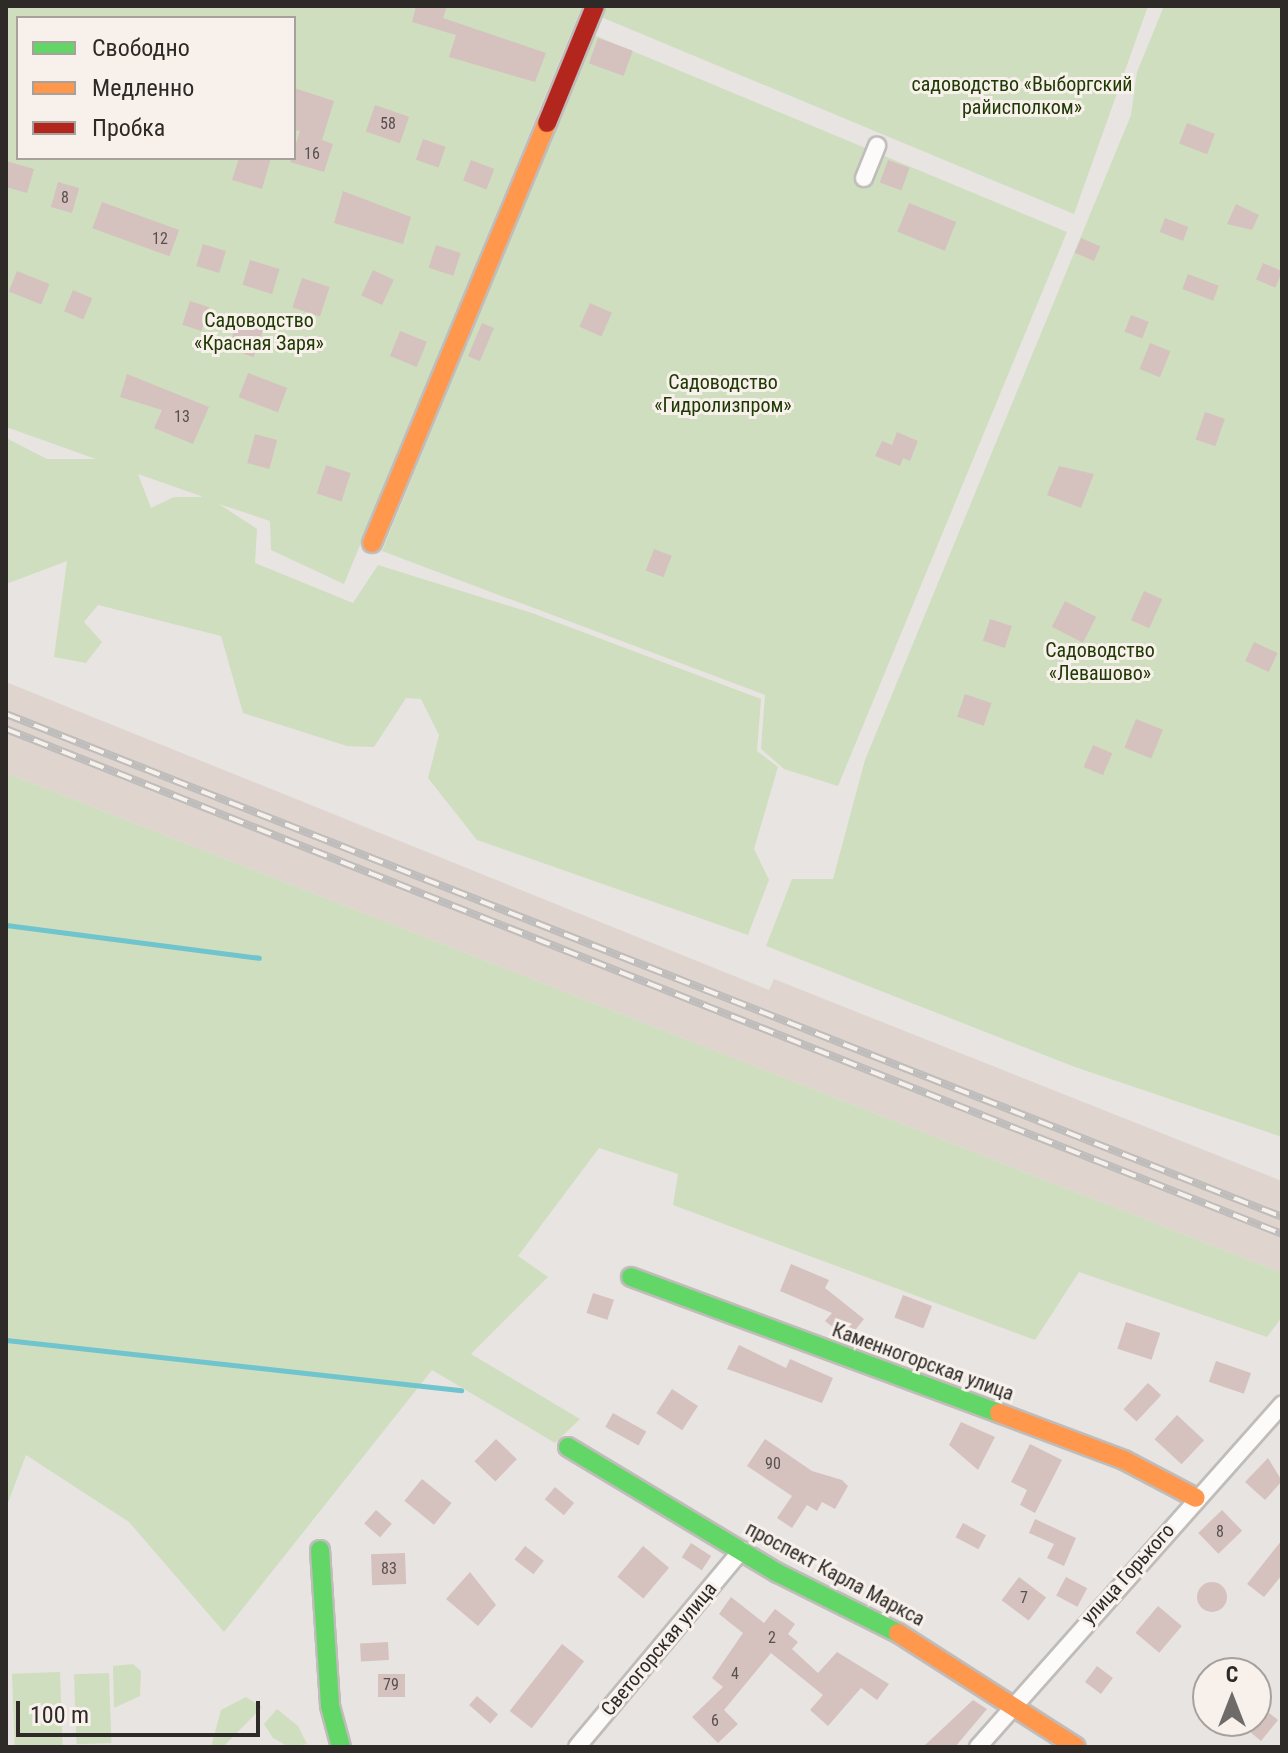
<!DOCTYPE html>
<meta charset="utf-8">
<style>
body{margin:0}
#map{position:relative;width:1288px;height:1753px;overflow:hidden;background:#e8e4e1;font-family:"Roboto Condensed",sans-serif}
div>[style]{position:absolute}
.built>*{inset:0;background:#dfd5ce}
.green>*{inset:0;background:#cfdebf;transform-origin:0 0}
.stream>*{height:5px;margin:-2.5px;padding:0 2.5px;transform-origin:2.5px;border-radius:2.5px;background:#6fc4cd}
.building>*{inset:0;background:#d5c2bf;transform-origin:0 0}
.round{border-radius:50%}
.roads{filter:drop-shadow(2px 0 #bfbcba) drop-shadow(-2px 0 #bfbcba) drop-shadow(0 2px #bfbcba) drop-shadow(0 -2px #bfbcba)}
.street>*{height:16px;margin:-8px;padding:0 8px;transform-origin:8px;border-radius:8px;background:#fcfbfa}
.fast>*{height:18px;margin:-9px;padding:0 9px;transform-origin:9px;border-radius:9px;background:#63d668}
.slow>*{height:18px;margin:-9px;padding:0 9px;transform-origin:9px;border-radius:9px;background:#ff974d}
.jam>*{height:18px;margin:-9px;padding:0 9px;transform-origin:9px;border-radius:9px;background:#b3261e}
.rail>*{height:8px;margin-top:-4px;transform-origin:0;background:repeating-linear-gradient(90deg,#f8f1eb 0 15px,#bebdbc 0 30px);box-sizing:border-box;border-block:2px solid #bebdbc}
span{translate:-50% -50%;white-space:nowrap;text-align:center;line-height:1.15;-webkit-text-stroke:6px #f8f1eb;paint-order:stroke}
.number-label{font-size:16px;color:#57504e}
.number-label span{-webkit-text-stroke-width:0}
.park-label{font-size:20px;color:#203a06}
.street-label{font-size:20px;color:#2d2a28}
.frame{position:absolute;inset:0;border:8px solid #2d2a28;pointer-events:none}
.legend{position:absolute;left:16px;top:16px;width:280px;height:144px;box-sizing:border-box;background:#f8f1eb;border:2px solid #a7a19d;margin:0;padding:10px 14px;list-style:none;font-size:24px;color:#2d2a28}
.legend li{display:flex;align-items:center;gap:16px;height:40px}
.legend b{width:40px;border:2px solid #a7a19d}
.north{position:absolute;left:1192px;top:1657px;width:80px;height:80px;box-sizing:border-box;background:#f8f1eb;border:2px solid #a7a19d;border-radius:50%;rotate:0deg;font-size:22px;font-weight:700;line-height:32px;text-align:center;color:#2d2a28}
.north::after{content:'';display:block;margin:auto;width:28px;height:36px;background:#6e6b69;clip-path:polygon(50% 0,100% 100%,50% 72%,0 100%)}
.scale{position:absolute;left:16px;top:1701px;width:244px;height:36px;box-sizing:border-box;border:4px solid #2d2a28;border-top:0;padding-left:10px;font-size:24px;line-height:28px;white-space:nowrap;color:#2d2a28;-webkit-text-stroke:6px #f8f1eb;paint-order:stroke}
</style>
<div id="map">
<div class="built">
<i style="clip-path:polygon(6px 682px,769px 990px,774px 979px,1282px 1181px,1282px 1273px,6px 773px)"></i>
</div>
<div class="green">
<i style="clip-path:polygon(evenodd,6px 6px,582px 6px,344px 584px,271px 550px,270px 521px,219px 504px,257px 529px,255px 563px,353px 603px,378px 565px,532px 613px,761px 699px,757px 751px,778px 767px,754px 849px,769px 880px,748px 935px,477px 840px,428px 778px,439px 735px,421px 699px,406px 698px,374px 747px,347px 746px,243px 713px,221px 636px,98px 605px,84px 622px,102px 642px,86px 663px,54px 657px,67px 561px,6px 584px,6px 438px,47px 459px,96px 459px,6px 427px,6px 6px,18px 18px,294px 18px,294px 158px,18px 158px,18px 18px,6px 6px,138px 474px,201px 496px,201px 497px,174px 497px,151px 508px,138px 474px)"></i>
<i style="clip-path:polygon(605px 6px,1148px 6px,1074px 214px,601px 17px)"></i>
<i style="clip-path:polygon(1164px 6px,1282px 6px,1282px 1137px,1075px 1067px,766px 946px,792px 879px,833px 879px,865px 760px,1131px 115px,1137px 72px)"></i>
<i style="clip-path:polygon(594px 35px,1067px 232px,838px 786px,784px 769px,761px 749px,765px 695px,382px 551px)"></i>
<i style="clip-path:polygon(6px 773px,1282px 1273px,1282px 1317px,1267px 1337px,1079px 1272px,1035px 1340px,673px 1205px,678px 1174px,599px 1148px,518px 1256px,548px 1277px,471px 1354px,580px 1419px,555px 1443px,432px 1370px,224px 1632px,129px 1522px,26px 1455px,6px 1508px)"></i>
<i style="clip-path:polygon(133px 1664px,141px 1671px,140px 1696px,114px 1708px,113px 1666px)"></i>
<i style="left:60px;top:1672px;width:75px;height:48px;rotate:88deg"></i>
<i style="left:109px;top:1673px;width:70px;height:35px;rotate:88deg"></i>
<i style="clip-path:polygon(246px 1697px,262px 1707px,223px 1747px,211px 1747px,221px 1710px)"></i>
<i style="clip-path:polygon(277px 1709px,298px 1726px,307px 1744px,289px 1747px,273px 1738px,264px 1724px)"></i>
</div>
<div class="stream">
<i style="left:6px;top:925px;width:255px;rotate:7.4deg"></i>
<i style="left:6px;top:1340px;width:458px;rotate:6.3deg"></i>
</div>
<div class="building">
<i style="clip-path:polygon(416px 6px,447px 6px,443px 18px,546px 53px,535px 82px,449px 57px,456px 35px,412px 22px)"></i>
<i style="left:598px;top:38px;width:37px;height:27px;rotate:20deg"></i>
<i style="clip-path:polygon(294px 88px,334px 101px,322px 140px,333px 144px,324px 172px,290px 162px,300px 131px,294px 130px)"></i>
<i style="left:375px;top:105px;width:36px;height:28px;rotate:19deg"></i>
<i style="left:1187px;top:123px;width:30px;height:22px;rotate:21deg"></i>
<i style="left:423px;top:139px;width:24px;height:22px;rotate:19deg"></i>
<i style="clip-path:polygon(239px 158px,271px 158px,262px 189px,232px 180px)"></i>
<i style="left:471px;top:160px;width:25px;height:22px;rotate:21deg"></i>
<i style="left:888px;top:160px;width:23px;height:24px;rotate:20deg"></i>
<i style="clip-path:polygon(6px 161px,34px 169px,27px 193px,6px 187px)"></i>
<i style="left:58px;top:182px;width:22px;height:26px;rotate:16deg"></i>
<i style="clip-path:polygon(343px 191px,411px 217px,403px 244px,334px 223px)"></i>
<i style="left:102px;top:202px;width:82px;height:28px;rotate:20deg"></i>
<i style="left:909px;top:203px;width:51px;height:31px;rotate:22deg"></i>
<i style="clip-path:polygon(1236px 204px,1259px 215px,1252px 230px,1227px 224px)"></i>
<i style="left:1165px;top:218px;width:25px;height:15px;rotate:21deg"></i>
<i style="left:1081px;top:238px;width:21px;height:16px;rotate:23deg"></i>
<i style="left:203px;top:244px;width:24px;height:23px;rotate:17deg"></i>
<i style="left:436px;top:245px;width:26px;height:24px;rotate:18deg"></i>
<i style="left:250px;top:260px;width:31px;height:26px;rotate:17deg"></i>
<i style="left:1263px;top:263px;width:21px;height:18px;rotate:23deg"></i>
<i style="left:373px;top:270px;width:23px;height:28px;rotate:25deg"></i>
<i style="left:17px;top:271px;width:35px;height:22px;rotate:22deg"></i>
<i style="left:1188px;top:274px;width:33px;height:16px;rotate:21deg"></i>
<i style="left:302px;top:278px;width:29px;height:31px;rotate:18deg"></i>
<i style="left:73px;top:290px;width:21px;height:23px;rotate:23deg"></i>
<i style="left:190px;top:301px;width:20px;height:25px;rotate:18deg"></i>
<i style="left:590px;top:303px;width:24px;height:26px;rotate:24deg"></i>
<i style="left:1131px;top:315px;width:19px;height:18px;rotate:21deg"></i>
<i style="left:239px;top:318px;width:27px;height:32px;rotate:20deg"></i>
<i style="left:482px;top:323px;width:13px;height:36px;rotate:23deg"></i>
<i style="left:400px;top:331px;width:29px;height:27px;rotate:22deg"></i>
<i style="left:1150px;top:343px;width:22px;height:28px;rotate:22deg"></i>
<i style="left:248px;top:373px;width:42px;height:26px;rotate:21deg"></i>
<i style="clip-path:polygon(127px 374px,209px 407px,193px 444px,154px 428px,162px 410px,120px 397px)"></i>
<i style="left:1205px;top:412px;width:21px;height:29px;rotate:19deg"></i>
<i style="clip-path:polygon(897px 432px,918px 441px,910px 461px,903px 458px,900px 466px,875px 456px,882px 441px,892px 445px)"></i>
<i style="left:255px;top:434px;width:23px;height:30px;rotate:15deg"></i>
<i style="left:326px;top:465px;width:26px;height:30px;rotate:18deg"></i>
<i style="clip-path:polygon(1059px 466px,1094px 474px,1081px 508px,1047px 495px)"></i>
<i style="left:654px;top:549px;width:19px;height:23px;rotate:21deg"></i>
<i style="left:1144px;top:591px;width:20px;height:32px;rotate:24deg"></i>
<i style="left:1065px;top:601px;width:35px;height:29px;rotate:27deg"></i>
<i style="left:990px;top:619px;width:23px;height:23px;rotate:18deg"></i>
<i style="left:1254px;top:642px;width:26px;height:21px;rotate:25deg"></i>
<i style="left:965px;top:694px;width:28px;height:24px;rotate:19deg"></i>
<i style="left:1136px;top:719px;width:29px;height:31px;rotate:22deg"></i>
<i style="left:1093px;top:745px;width:21px;height:24px;rotate:23deg"></i>
<i style="clip-path:polygon(791px 1264px,829px 1280px,825px 1288px,864px 1319px,848px 1339px,825px 1321px,832px 1313px,780px 1291px)"></i>
<i style="left:593px;top:1293px;width:22px;height:21px;rotate:18deg"></i>
<i style="left:903px;top:1295px;width:31px;height:24px;rotate:21deg"></i>
<i style="left:1126px;top:1322px;width:36px;height:28px;rotate:18deg"></i>
<i style="clip-path:polygon(739px 1345px,786px 1368px,790px 1359px,833px 1378px,822px 1403px,727px 1369px)"></i>
<i style="left:1216px;top:1361px;width:37px;height:22px;rotate:19deg"></i>
<i style="left:1148px;top:1383px;width:18px;height:36px;rotate:43deg"></i>
<i style="left:672px;top:1389px;width:31px;height:29px;rotate:33deg"></i>
<i style="left:613px;top:1413px;width:38px;height:16px;rotate:29deg"></i>
<i style="left:1177px;top:1415px;width:37px;height:33px;rotate:43deg"></i>
<i style="clip-path:polygon(961px 1422px,995px 1437px,978px 1470px,949px 1445px)"></i>
<i style="left:496px;top:1439px;width:29px;height:31px;rotate:44deg"></i>
<i style="clip-path:polygon(765px 1439px,812px 1471px,842px 1480px,848px 1486px,835px 1509px,822px 1502px,817px 1511px,807px 1505px,792px 1528px,777px 1518px,792px 1496px,747px 1466px)"></i>
<i style="clip-path:polygon(1030px 1444px,1062px 1460px,1035px 1513px,1020px 1505px,1027px 1490px,1011px 1482px)"></i>
<i style="clip-path:polygon(1268px 1458px,1282px 1481px,1265px 1500px,1245px 1482px)"></i>
<i style="left:422px;top:1479px;width:38px;height:28px;rotate:39deg"></i>
<i style="left:555px;top:1487px;width:25px;height:16px;rotate:40deg"></i>
<i style="left:376px;top:1510px;width:21px;height:18px;rotate:41deg"></i>
<i style="left:1222px;top:1510px;width:29px;height:33px;rotate:46deg"></i>
<i style="clip-path:polygon(1035px 1519px,1076px 1538px,1064px 1566px,1047px 1558px,1054px 1544px,1029px 1533px)"></i>
<i style="left:963px;top:1523px;width:26px;height:16px;rotate:28deg"></i>
<i style="clip-path:polygon(1282px 1540px,1282px 1575px,1264px 1597px,1247px 1584px)"></i>
<i style="left:691px;top:1543px;width:24px;height:17px;rotate:33deg"></i>
<i style="left:525px;top:1546px;width:24px;height:17px;rotate:38deg"></i>
<i style="left:643px;top:1546px;width:34px;height:40px;rotate:40deg"></i>
<i style="left:405px;top:1553px;width:31px;height:34px;rotate:88deg"></i>
<i style="clip-path:polygon(470px 1572px,496px 1605px,478px 1626px,446px 1599px)"></i>
<i style="left:1019px;top:1577px;width:34px;height:29px;rotate:37deg"></i>
<i style="left:1066px;top:1577px;width:24px;height:21px;rotate:28deg"></i>
<i class="round" style="left:1197px;top:1582px;width:30px;height:30px"></i>
<i style="clip-path:polygon(731px 1597px,764px 1623px,775px 1609px,795px 1624px,788px 1634px,798px 1642px,792px 1649px,818px 1673px,837px 1652px,889px 1684px,877px 1700px,861px 1688px,828px 1726px,810px 1710px,823px 1695px,771px 1653px,724px 1710px,738px 1724px,718px 1743px,692px 1717px,723px 1687px,712px 1678px,743px 1633px,719px 1614px)"></i>
<i style="left:1158px;top:1606px;width:31px;height:35px;rotate:40deg"></i>
<i style="left:388px;top:1642px;width:18px;height:28px;rotate:87deg"></i>
<i style="left:562px;top:1644px;width:28px;height:85px;rotate:38deg"></i>
<i style="left:1097px;top:1666px;width:20px;height:20px;rotate:37deg"></i>
<i style="left:378px;top:1674px;width:27px;height:23px"></i>
<i style="left:477px;top:1696px;width:28px;height:12px;rotate:41deg"></i>
<i style="clip-path:polygon(973px 1700px,987px 1709px,955px 1747px,923px 1747px)"></i>
<i style="clip-path:polygon(1256px 1703px,1278px 1720px,1261px 1741px,1237px 1721px,1256px 1721px)"></i>
</div>
<div class="roads">
<div class="street">
<i style="left:864px;top:178px;width:35px;rotate:-68deg"></i>
<i style="left:577px;top:1747px;width:257px;rotate:-50.1deg"></i>
<i style="left:978px;top:1747px;width:458px;rotate:-48.4deg"></i>
</div>
<div class="fast">
<i style="left:631px;top:1277px;width:392px;rotate:20.3deg"></i>
<i style="left:568px;top:1447px;width:245px;rotate:31deg"></i>
<i style="left:778px;top:1573px;width:134px;rotate:26.6deg"></i>
<i style="left:320px;top:1550px;width:156px;rotate:86.3deg"></i>
<i style="left:330px;top:1706px;width:42px;rotate:75deg"></i>
</div>
<div class="slow">
<i style="left:372px;top:543px;width:455px;rotate:-67.4deg"></i>
<i style="left:999px;top:1413px;width:134px;rotate:20.6deg"></i>
<i style="left:1124px;top:1460px;width:81px;rotate:27.8deg"></i>
<i style="left:898px;top:1633px;width:211px;rotate:32.6deg"></i>
</div>
<div class="jam">
<i style="left:547px;top:123px;width:126px;rotate:-67.7deg"></i>
</div>
</div>
<div class="rail">
<i style="left:6px;top:714px;width:1372px;rotate:21.51deg"></i>
<i style="left:6px;top:729px;width:1372px;rotate:21.59deg"></i>
</div>
<div class="number-label">
<span style="left:388px;top:124px">58</span>
<span style="left:312px;top:154px">16</span>
<span style="left:65px;top:198px">8</span>
<span style="left:160px;top:239px">12</span>
<span style="left:182px;top:417px">13</span>
<span style="left:773px;top:1464px">90</span>
<span style="left:1220px;top:1532px">8</span>
<span style="left:389px;top:1569px">83</span>
<span style="left:1024px;top:1598px">7</span>
<span style="left:772px;top:1638px">2</span>
<span style="left:735px;top:1674px">4</span>
<span style="left:391px;top:1685px">79</span>
<span style="left:715px;top:1721px">6</span>
</div>
<div class="park-label">
<span style="left:1022px;top:96px">садоводство «Выборгский<br>райисполком»</span>
<span style="left:259px;top:332px">Садоводство<br>«Красная Заря»</span>
<span style="left:723px;top:394px">Садоводство<br>«Гидролизпром»</span>
<span style="left:1100px;top:662px">Садоводство<br>«Левашово»</span>
</div>
<div class="street-label">
<span style="left:923px;top:1362px;rotate:20deg">Каменногорская улица</span>
<span style="left:835px;top:1574px;rotate:28deg">проспект Карла Маркса</span>
<span style="left:1128px;top:1574px;rotate:-48deg">улица Горького</span>
<span style="left:659px;top:1649px;rotate:-50deg">Светогорская улица</span>
</div>
<div class="frame"></div>
<ul class="legend">
<li><b style="height:10px;background:#63d668"></b>Свободно</li>
<li><b style="height:10px;background:#ff974d"></b>Медленно</li>
<li><b style="height:10px;background:#b3261e"></b>Пробка</li>
</ul>
<div class="north">С</div>
<div class="scale">100 m</div>
</div>
